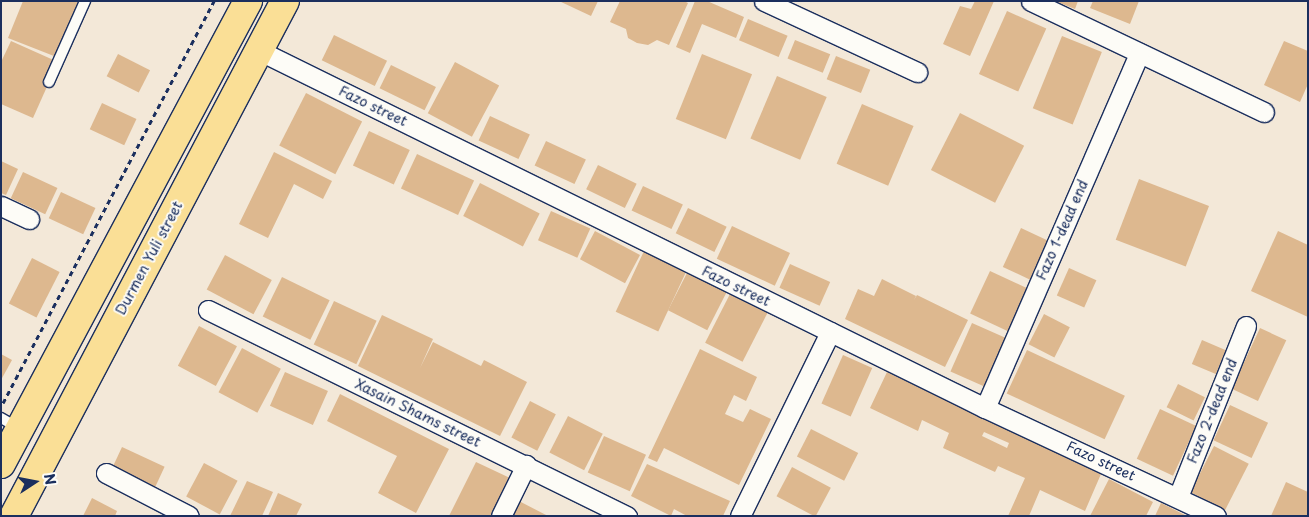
<!DOCTYPE html>
<style>
body{margin:0}
#map{position:relative;width:1309px;height:517px;overflow:hidden;background:#f3e8d8;font-family:"Playpen Sans",sans-serif}
div>[style]{position:absolute}
.building>*{inset:0;background:#ddb88f;transform-origin:0 0}
.path>*{height:3px;margin-top:-1.5px;transform-origin:0;background:repeating-linear-gradient(90deg,#1b2f5e 0 5px,transparent 0 9px)}
.roads{filter:drop-shadow(1px 0 #1b2f5e) drop-shadow(-1px 0 #1b2f5e) drop-shadow(0 1px #1b2f5e) drop-shadow(0 -1px #1b2f5e)}
.lane>*{height:10px;margin:-5px;padding:0 5px;transform-origin:5px;border-radius:5px;background:#fdfcf7}
.street>*{height:19px;margin:-9.5px;padding:0 9.5px;transform-origin:9.5px;border-radius:9.5px;background:#fdfcf7}
.primary>*{height:28px;margin:-14px;padding:0 14px;transform-origin:14px;border-radius:14px;background:#fadf96}
span{translate:-50% -50%;white-space:nowrap;text-align:center;line-height:1.15;-webkit-text-stroke:4px #fdfcf7;paint-order:stroke}
.street-label{font-size:14px;color:#1b2f5e}
.frame{position:absolute;inset:0;border:2px solid #1b2f5e;pointer-events:none}
.north{position:absolute;left:10px;top:457px;width:50px;height:50px;-webkit-text-stroke:4px #fdfcf7;paint-order:stroke;rotate:79deg;font-size:14px;font-weight:700;line-height:20px;text-align:center;color:#1b2f5e}
.north::after{content:'';display:block;margin:auto;width:18px;height:22px;background:#1b2f5e;clip-path:polygon(50% 0,100% 100%,50% 72%,0 100%)}
</style>
<div id="map">
<div class="building">
<i style="clip-path:polygon(23px 1px,80px 1px,59px 58px,8px 38px)"></i>
<i style="clip-path:polygon(559px 1px,598px 1px,591px 16px)"></i>
<i style="clip-path:polygon(620px 1px,684px 1px,688px 3px,669px 45px,657px 40px,648px 45px,637px 43px,628px 38px,626px 29px,610px 22px)"></i>
<i style="clip-path:polygon(695px 1px,707px 1px,744px 17px,736px 38px,702px 24px,690px 53px,676px 47px)"></i>
<i style="clip-path:polygon(975px 1px,994px 1px,970px 56px,943px 44px,960px 6px,971px 9px)"></i>
<i style="clip-path:polygon(1055px 1px,1078px 1px,1075px 9px)"></i>
<i style="clip-path:polygon(1093px 1px,1139px 1px,1130px 24px,1090px 8px)"></i>
<i style="left:1007px;top:11px;width:43px;height:69px;rotate:24deg"></i>
<i style="left:748px;top:19px;width:43px;height:23px;rotate:23deg"></i>
<i style="left:334px;top:35px;width:59px;height:28px;rotate:26deg"></i>
<i style="left:1062px;top:36px;width:43px;height:78px;rotate:22deg"></i>
<i style="left:795px;top:40px;width:38px;height:20px;rotate:22deg"></i>
<i style="clip-path:polygon(11px 41px,58px 62px,33px 118px,1px 104px,1px 62px)"></i>
<i style="clip-path:polygon(1284px 41px,1308px 51px,1308px 84px,1300px 102px,1264px 85px)"></i>
<i style="left:118px;top:54px;width:36px;height:25px;rotate:27deg"></i>
<i style="left:702px;top:54px;width:54px;height:70px;rotate:22deg"></i>
<i style="left:836px;top:56px;width:37px;height:25px;rotate:22deg"></i>
<i style="left:455px;top:62px;width:50px;height:58px;rotate:28deg"></i>
<i style="left:391px;top:65px;width:50px;height:26px;rotate:26deg"></i>
<i style="left:777px;top:76px;width:54px;height:68px;rotate:23deg"></i>
<i style="left:306px;top:93px;width:63px;height:59px;rotate:27deg"></i>
<i style="left:102px;top:103px;width:38px;height:29px;rotate:25deg"></i>
<i style="left:862px;top:104px;width:56px;height:65px;rotate:23deg"></i>
<i style="left:960px;top:113px;width:72px;height:64px;rotate:27deg"></i>
<i style="left:490px;top:116px;width:44px;height:27px;rotate:25deg"></i>
<i style="left:369px;top:131px;width:45px;height:38px;rotate:25deg"></i>
<i style="left:546px;top:141px;width:44px;height:27px;rotate:25deg"></i>
<i style="clip-path:polygon(274px 152px,332px 181px,323px 199px,294px 184px,268px 238px,239px 224px)"></i>
<i style="left:417px;top:154px;width:63px;height:38px;rotate:25deg"></i>
<i style="clip-path:polygon(1px 161px,18px 169px,6px 195px,1px 193px)"></i>
<i style="left:598px;top:165px;width:43px;height:27px;rotate:26deg"></i>
<i style="left:23px;top:172px;width:38px;height:29px;rotate:25deg"></i>
<i style="left:1139px;top:179px;width:75px;height:65px;rotate:21deg"></i>
<i style="left:480px;top:183px;width:67px;height:37px;rotate:27deg"></i>
<i style="left:643px;top:186px;width:44px;height:27px;rotate:25deg"></i>
<i style="left:61px;top:192px;width:38px;height:29px;rotate:25deg"></i>
<i style="left:688px;top:208px;width:43px;height:28px;rotate:26deg"></i>
<i style="left:551px;top:211px;width:43px;height:32px;rotate:24deg"></i>
<i style="left:732px;top:226px;width:64px;height:36px;rotate:25deg"></i>
<i style="left:1021px;top:228px;width:33px;height:43px;rotate:25deg"></i>
<i style="left:595px;top:231px;width:51px;height:32px;rotate:28deg"></i>
<i style="clip-path:polygon(1278px 231px,1308px 245px,1308px 317px,1251px 291px)"></i>
<i style="left:644px;top:251px;width:47px;height:67px;rotate:25deg"></i>
<i style="left:225px;top:255px;width:53px;height:39px;rotate:28deg"></i>
<i style="left:32px;top:258px;width:31px;height:51px;rotate:27deg"></i>
<i style="left:790px;top:264px;width:44px;height:26px;rotate:24deg"></i>
<i style="left:1069px;top:268px;width:30px;height:30px;rotate:24deg"></i>
<i style="left:688px;top:271px;width:44px;height:44px;rotate:27deg"></i>
<i style="left:990px;top:271px;width:44px;height:47px;rotate:25deg"></i>
<i style="left:282px;top:277px;width:53px;height:44px;rotate:26deg"></i>
<i style="clip-path:polygon(882px 279px,916px 296px,914px 300px,917px 295px,968px 320px,945px 367px,845px 319px,858px 289px,874px 296px)"></i>
<i style="left:731px;top:292px;width:42px;height:57px;rotate:27deg"></i>
<i style="left:334px;top:301px;width:47px;height:48px;rotate:25deg"></i>
<i style="left:1044px;top:314px;width:29px;height:34px;rotate:27deg"></i>
<i style="clip-path:polygon(382px 315px,433px 339px,420px 368px,433px 342px,481px 366px,484px 360px,527px 382px,500px 436px,358px 366px)"></i>
<i style="left:972px;top:323px;width:39px;height:53px;rotate:24deg"></i>
<i style="left:199px;top:326px;width:43px;height:45px;rotate:28deg"></i>
<i style="left:1260px;top:328px;width:29px;height:67px;rotate:25deg"></i>
<i style="left:1202px;top:340px;width:26px;height:26px;rotate:23deg"></i>
<i style="left:242px;top:348px;width:44px;height:50px;rotate:28deg"></i>
<i style="clip-path:polygon(700px 349px,757px 377px,746px 401px,734px 395px,725px 414px,743px 422px,750px 409px,771px 419px,739px 485px,664px 448px,657px 462px,648px 458px)"></i>
<i style="left:1027px;top:350px;width:108px;height:48px;rotate:25deg"></i>
<i style="clip-path:polygon(1px 354px,12px 360px,1px 380px)"></i>
<i style="left:843px;top:355px;width:32px;height:53px;rotate:24deg"></i>
<i style="left:285px;top:372px;width:47px;height:37px;rotate:24deg"></i>
<i style="clip-path:polygon(evenodd,887px 372px,1101px 474px,1085px 511px,1040px 490px,1029px 516px,1008px 516px,1025px 478px,998px 466px,995px 472px,943px 448px,949px 433px,922px 420px,918px 431px,870px 408px,887px 372px,984px 432px,1009px 443px,1007px 448px,982px 436px,984px 432px)"></i>
<i style="left:1178px;top:384px;width:30px;height:26px;rotate:26deg"></i>
<i style="clip-path:polygon(340px 394px,449px 449px,416px 513px,378px 493px,397px 456px,327px 421px)"></i>
<i style="left:530px;top:401px;width:29px;height:41px;rotate:27deg"></i>
<i style="left:1230px;top:405px;width:42px;height:39px;rotate:25deg"></i>
<i style="left:1160px;top:409px;width:40px;height:55px;rotate:25deg"></i>
<i style="left:568px;top:416px;width:39px;height:41px;rotate:27deg"></i>
<i style="left:811px;top:429px;width:53px;height:31px;rotate:27deg"></i>
<i style="left:604px;top:436px;width:46px;height:40px;rotate:24deg"></i>
<i style="left:1214px;top:446px;width:39px;height:52px;rotate:27deg"></i>
<i style="left:122px;top:447px;width:47px;height:22px;rotate:25deg"></i>
<i style="clip-path:polygon(476px 462px,512px 479px,494px 516px,449px 516px)"></i>
<i style="left:204px;top:463px;width:38px;height:38px;rotate:28deg"></i>
<i style="clip-path:polygon(647px 464px,730px 501px,723px 516px,687px 516px,674px 509px,671px 516px,631px 496px)"></i>
<i style="left:792px;top:467px;width:44px;height:33px;rotate:28deg"></i>
<i style="clip-path:polygon(1109px 479px,1153px 502px,1146px 516px,1090px 516px)"></i>
<i style="clip-path:polygon(247px 481px,273px 492px,262px 516px,230px 516px)"></i>
<i style="clip-path:polygon(1286px 482px,1308px 492px,1308px 516px,1271px 516px)"></i>
<i style="clip-path:polygon(278px 493px,302px 504px,296px 516px,268px 516px)"></i>
<i style="clip-path:polygon(92px 498px,117px 511px,115px 516px,83px 516px)"></i>
<i style="clip-path:polygon(517px 500px,548px 516px,509px 516px)"></i>
<i style="clip-path:polygon(1161px 503px,1187px 516px,1155px 516px)"></i>
</div>
<div class="path">
<i style="left:3px;top:403px;width:454px;rotate:-62.3deg"></i>
</div>
<div class="roads">
<div class="lane">
<i style="left:49px;top:82px;width:89px;rotate:-66deg"></i>
<i style="left:1px;top:418px;width:22px;rotate:30deg"></i>
</div>
<div class="street">
<i style="left:764px;top:1px;width:169px;rotate:24.9deg"></i>
<i style="left:1031px;top:1px;width:258px;rotate:25.5deg"></i>
<i style="left:258px;top:50px;width:810px;rotate:26.22deg"></i>
<i style="left:985px;top:408px;width:255px;rotate:25.1deg"></i>
<i style="left:1px;top:206px;width:31px;rotate:25deg"></i>
<i style="left:208px;top:310px;width:467px;rotate:26.2deg"></i>
<i style="left:985px;top:408px;width:387px;rotate:-66.5deg"></i>
<i style="left:106px;top:473px;width:93px;rotate:27.4deg"></i>
<i style="left:1178px;top:497px;width:184px;rotate:-68.3deg"></i>
<i style="left:501px;top:516px;width:57px;rotate:-63.9deg"></i>
<i style="left:740px;top:516px;width:205px;rotate:-63.9deg"></i>
</div>
<div class="primary">
<i style="left:1px;top:464px;width:525px;rotate:-61.92deg"></i>
<i style="left:14px;top:516px;width:582px;rotate:-62.25deg"></i>
</div>
</div>
<div class="street-label">
<span style="left:373px;top:106px;rotate:26deg">Fazo street</span>
<span style="left:1062px;top:230px;rotate:-66deg">Fazo 1-dead end</span>
<span style="left:149px;top:258px;rotate:-62deg">Durmen Yuli street</span>
<span style="left:736px;top:286px;rotate:26deg">Fazo street</span>
<span style="left:1212px;top:411px;rotate:-68deg">Fazo 2-dead end</span>
<span style="left:418px;top:413px;rotate:26deg">Xasain Shams street</span>
<span style="left:1101px;top:461px;rotate:25deg">Fazo street</span>
</div>
<div class="frame"></div>
<div class="north">N</div>
</div>
